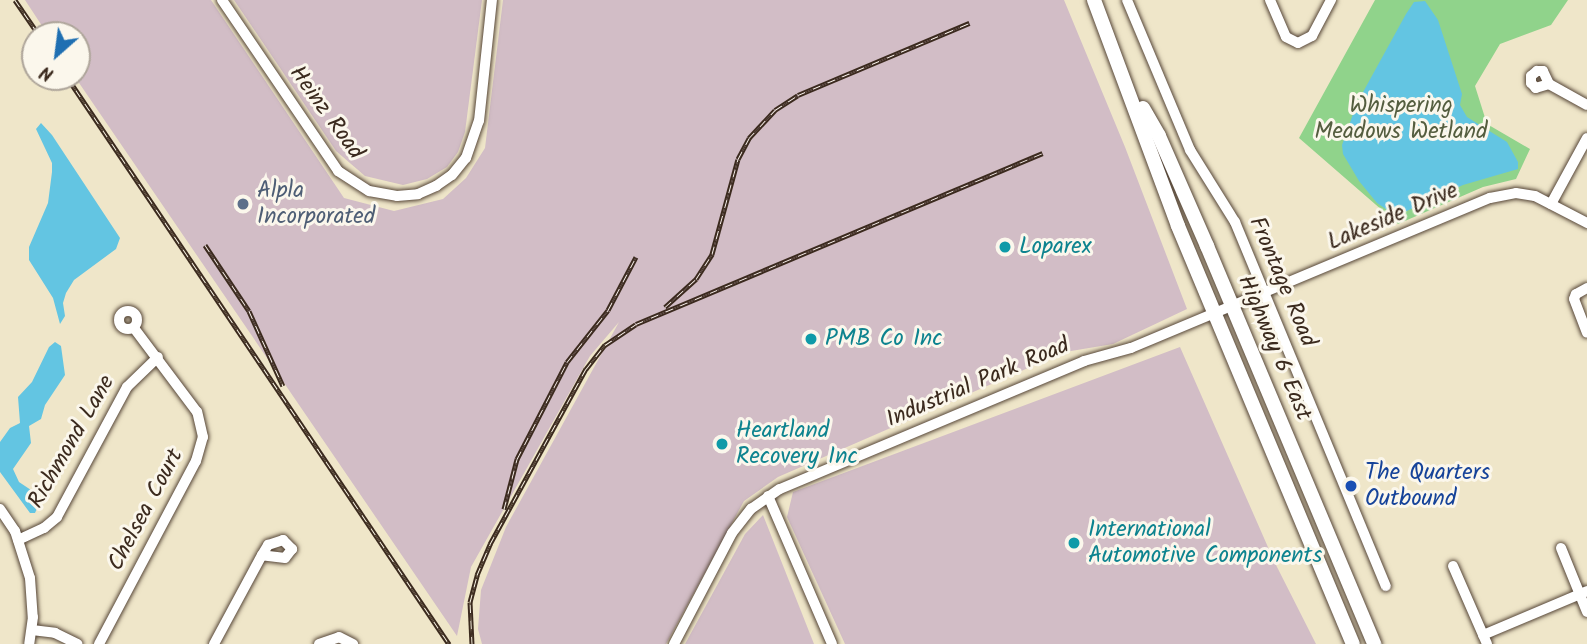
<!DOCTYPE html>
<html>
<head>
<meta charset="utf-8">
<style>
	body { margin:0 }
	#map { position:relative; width:1587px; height:644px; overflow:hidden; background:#efe6c9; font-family:Kalam,sans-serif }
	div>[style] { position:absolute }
	.industrial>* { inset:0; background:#d2bdc6 }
	.green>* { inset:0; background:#90d38b }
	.water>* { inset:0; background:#63c5e2 }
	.roads { filter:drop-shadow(0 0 2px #564638) drop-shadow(0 0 2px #564638) }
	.minor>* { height:10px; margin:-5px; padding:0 5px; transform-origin:5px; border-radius:5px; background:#fff }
	.minor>.ring { margin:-5px; padding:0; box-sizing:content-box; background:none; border:10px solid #fff; border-radius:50% }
	.major>* { height:14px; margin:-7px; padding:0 7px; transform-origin:7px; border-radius:7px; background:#fff }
	.rail>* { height:5px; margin-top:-2.5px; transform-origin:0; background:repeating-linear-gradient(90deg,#fbf7ec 0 8px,#3b2a1e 0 16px); box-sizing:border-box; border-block:2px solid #3b2a1e }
	.dots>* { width:19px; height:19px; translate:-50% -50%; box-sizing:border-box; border:4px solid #fbf7ec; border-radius:50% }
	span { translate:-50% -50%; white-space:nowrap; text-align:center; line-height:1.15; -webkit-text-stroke:6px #fbf7ec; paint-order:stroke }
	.park-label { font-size:23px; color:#545d3f }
	.street-label { font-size:23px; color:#3b2a1e }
	.service-label { font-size:23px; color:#4e5e75 }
	.left { translate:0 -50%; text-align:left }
	.culture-label { font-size:23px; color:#0d838f }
	.transit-label { font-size:23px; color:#164399 }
	.north { position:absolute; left:21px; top:21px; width:70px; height:70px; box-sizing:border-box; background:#fbf7ec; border:2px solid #aea59a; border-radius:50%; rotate:208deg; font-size:19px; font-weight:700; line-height:28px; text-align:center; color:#3b2a1e }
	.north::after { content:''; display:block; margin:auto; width:24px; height:32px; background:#1f6fb2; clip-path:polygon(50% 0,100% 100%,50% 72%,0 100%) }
</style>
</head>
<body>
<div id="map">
	<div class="industrial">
		<i style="clip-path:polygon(25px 0,211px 0,344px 198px,394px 211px,443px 199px,466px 178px,485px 148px,503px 0,1064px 0,1125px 147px,1187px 309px,1113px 344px,1065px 352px,778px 477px,744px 501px,666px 644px,482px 644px,478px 629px,481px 590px,506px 527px,619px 322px,590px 356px,471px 567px,457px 636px,75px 77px,77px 35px,48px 35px)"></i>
		<i style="clip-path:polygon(234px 0,482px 0,465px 132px,458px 152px,447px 167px,427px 179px,403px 185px,365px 176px,336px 151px)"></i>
		<i style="clip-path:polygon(1180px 347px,1275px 563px,1316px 644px,845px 644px,787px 517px,793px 492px)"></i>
		<i style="clip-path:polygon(763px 515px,814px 644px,685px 644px,745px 534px)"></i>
	</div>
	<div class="green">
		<i style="clip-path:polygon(1375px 0,1568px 0,1551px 25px,1500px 44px,1475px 86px,1487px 124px,1530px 149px,1516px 179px,1483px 187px,1398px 224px,1299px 138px)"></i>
	</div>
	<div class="water">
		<i style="clip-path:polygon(1425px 1px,1438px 20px,1462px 94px,1460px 105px,1467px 117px,1507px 142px,1518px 162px,1518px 169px,1463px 185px,1396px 216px,1377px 203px,1359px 181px,1343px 154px,1342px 145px,1357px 103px,1406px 14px,1414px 2px)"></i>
		<i style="clip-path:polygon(41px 123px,52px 135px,120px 238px,116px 249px,74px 280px,66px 293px,63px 303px,65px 316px,60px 324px,53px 298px,29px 260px,29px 247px,48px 203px,52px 172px,52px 163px,36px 129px)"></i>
		<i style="clip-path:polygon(55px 342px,61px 346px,65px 375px,45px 405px,41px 419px,29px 426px,31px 443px,13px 469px,19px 482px,37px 494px,41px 500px,35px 513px,30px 513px,0 472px,0 442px,10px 428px,20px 423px,18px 397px,32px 382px,49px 347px)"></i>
	</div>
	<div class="roads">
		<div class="minor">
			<i style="left:222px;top:0;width:207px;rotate:55.8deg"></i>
			<i style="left:338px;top:171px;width:37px;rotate:33deg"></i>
			<i style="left:369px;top:191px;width:28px;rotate:10deg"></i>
			<i style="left:397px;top:196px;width:21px;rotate:-5deg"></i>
			<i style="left:418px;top:194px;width:20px;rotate:-24deg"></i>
			<i style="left:436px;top:186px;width:19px;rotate:-35deg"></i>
			<i style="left:452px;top:175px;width:22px;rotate:-51deg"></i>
			<i style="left:466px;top:158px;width:39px;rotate:-71deg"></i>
			<i style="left:479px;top:121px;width:122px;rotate:-83.9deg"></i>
			<i style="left:1127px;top:0;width:163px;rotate:67.2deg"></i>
			<i style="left:1190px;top:150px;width:85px;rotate:58deg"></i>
			<i style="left:1235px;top:222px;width:394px;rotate:67.5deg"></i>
			<i style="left:1270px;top:0;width:40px;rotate:66.6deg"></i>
			<i style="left:1286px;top:37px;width:13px;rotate:27deg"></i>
			<i style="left:1298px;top:43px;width:16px;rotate:-27deg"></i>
			<i style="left:1312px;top:36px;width:41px;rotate:-62.2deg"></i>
			<i style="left:1549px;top:84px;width:14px;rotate:163deg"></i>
			<i style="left:1536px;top:88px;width:7px;rotate:-135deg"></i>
			<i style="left:1531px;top:83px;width:7px;rotate:-90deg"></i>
			<i style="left:1531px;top:76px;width:8px;rotate:-40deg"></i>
			<i style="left:1537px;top:71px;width:6px"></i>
			<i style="left:1543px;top:71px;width:14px;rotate:65deg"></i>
			<i style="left:1549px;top:84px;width:43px;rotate:28.9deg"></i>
			<i style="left:1551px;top:204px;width:75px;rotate:-61.4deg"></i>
			<i style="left:1587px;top:288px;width:13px;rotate:151deg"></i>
			<i style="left:1576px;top:294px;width:5px;rotate:112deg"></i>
			<i style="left:1574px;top:299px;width:36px;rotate:69deg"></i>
			<i class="ring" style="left:119px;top:311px;width:8px;height:8px"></i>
			<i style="left:768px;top:496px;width:161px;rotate:66.6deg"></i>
			<i style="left:0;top:509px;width:27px;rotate:56deg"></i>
			<i style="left:15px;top:531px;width:49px;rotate:72.3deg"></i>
			<i style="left:30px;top:578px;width:39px;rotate:86deg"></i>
			<i style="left:33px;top:617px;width:27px;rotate:98deg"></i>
			<i style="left:18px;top:540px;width:29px;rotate:-25deg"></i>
			<i style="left:44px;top:528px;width:17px;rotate:-40deg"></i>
			<i style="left:57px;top:517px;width:148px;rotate:-61.7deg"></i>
			<i style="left:127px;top:387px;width:43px;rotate:-44.1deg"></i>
			<i style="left:1561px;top:548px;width:69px;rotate:67.9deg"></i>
			<i style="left:1453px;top:566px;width:85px;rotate:66.4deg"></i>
			<i style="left:32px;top:630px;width:23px;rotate:7deg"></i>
			<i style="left:55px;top:633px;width:25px;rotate:26deg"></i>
			<i style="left:1483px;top:635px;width:113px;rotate:-22.9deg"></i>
			<i style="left:99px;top:644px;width:207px;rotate:-62.1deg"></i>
			<i style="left:196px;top:461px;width:25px;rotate:-74deg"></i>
			<i style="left:203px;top:437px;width:26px;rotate:-103deg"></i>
			<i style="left:197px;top:412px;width:105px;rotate:-126.9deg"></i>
			<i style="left:214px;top:644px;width:101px;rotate:-61.7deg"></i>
			<i style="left:262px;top:555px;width:12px;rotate:-59deg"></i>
			<i style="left:268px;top:545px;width:16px;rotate:-18deg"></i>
			<i style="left:283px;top:540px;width:13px;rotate:45deg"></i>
			<i style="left:292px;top:549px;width:11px;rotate:128deg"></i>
			<i style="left:285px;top:558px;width:23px;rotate:-173deg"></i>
			<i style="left:319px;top:644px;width:21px;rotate:-19deg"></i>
			<i style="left:339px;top:637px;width:16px;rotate:27deg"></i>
			<i style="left:674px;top:644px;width:125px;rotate:-62.4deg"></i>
			<i style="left:732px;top:533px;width:31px;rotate:-52deg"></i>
			<i style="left:751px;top:509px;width:35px;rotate:-35deg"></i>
			<i style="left:780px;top:489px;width:330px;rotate:-22.8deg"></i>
			<i style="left:1084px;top:361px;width:49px;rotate:-15.5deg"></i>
			<i style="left:1131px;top:348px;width:389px;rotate:-22.7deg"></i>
			<i style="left:1490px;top:198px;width:26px;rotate:-11deg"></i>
			<i style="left:1516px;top:193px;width:19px;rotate:9deg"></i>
			<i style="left:1535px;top:196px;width:59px;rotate:27.4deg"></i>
		</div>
		<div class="major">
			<i style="left:1094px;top:0;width:241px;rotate:69.6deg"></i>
			<i style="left:1178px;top:226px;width:453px;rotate:67.3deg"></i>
			<i style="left:1143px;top:108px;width:32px;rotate:60deg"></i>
			<i style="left:1159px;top:136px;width:120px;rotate:66.4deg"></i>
			<i style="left:1207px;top:246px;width:432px;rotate:67.2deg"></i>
		</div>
	</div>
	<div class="rail">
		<i style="left:15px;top:0;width:42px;rotate:55.6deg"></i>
		<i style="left:67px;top:77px;width:684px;rotate:56.03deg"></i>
		<i style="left:205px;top:245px;width:79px;rotate:56.3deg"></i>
		<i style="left:249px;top:311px;width:82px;rotate:65.6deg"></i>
		<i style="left:665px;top:307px;width:42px;rotate:-42.1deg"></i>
		<i style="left:696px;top:279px;width:30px;rotate:-57deg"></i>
		<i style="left:712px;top:254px;width:98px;rotate:-74.7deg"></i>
		<i style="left:738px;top:159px;width:24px;rotate:-62deg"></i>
		<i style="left:749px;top:138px;width:38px;rotate:-47deg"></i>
		<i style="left:775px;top:110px;width:27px;rotate:-33deg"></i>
		<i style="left:798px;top:95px;width:186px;rotate:-22.8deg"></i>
		<i style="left:504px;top:509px;width:52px;rotate:-75.4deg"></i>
		<i style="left:517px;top:459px;width:109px;rotate:-62.7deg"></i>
		<i style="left:567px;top:362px;width:66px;rotate:-51.7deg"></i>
		<i style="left:608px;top:310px;width:60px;rotate:-62.2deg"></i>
		<i style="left:472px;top:644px;width:42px;rotate:-92.7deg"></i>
		<i style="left:470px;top:602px;width:28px;rotate:-75deg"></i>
		<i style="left:477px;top:575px;width:34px;rotate:-67deg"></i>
		<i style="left:490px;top:544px;width:200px;rotate:-61.3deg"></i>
		<i style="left:586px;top:369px;width:31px;rotate:-52deg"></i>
		<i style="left:605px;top:345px;width:37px;rotate:-34deg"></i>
		<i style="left:636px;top:324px;width:441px;rotate:-22.8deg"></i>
	</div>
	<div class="dots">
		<i style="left:243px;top:204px;background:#5c6f8a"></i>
		<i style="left:1005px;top:247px;background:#0f9aa8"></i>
		<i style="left:811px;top:339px;background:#0f9aa8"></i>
		<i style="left:722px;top:444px;background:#0f9aa8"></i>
		<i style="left:1351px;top:486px;background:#1a4fb4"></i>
		<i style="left:1074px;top:543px;background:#0f9aa8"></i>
	</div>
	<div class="park-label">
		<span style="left:1401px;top:119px">Whispering<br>Meadows Wetland</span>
	</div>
	<div class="street-label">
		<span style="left:326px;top:113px;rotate:54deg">Heinz Road</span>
		<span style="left:1393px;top:217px;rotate:-23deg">Lakeside Drive</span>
		<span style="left:1282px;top:282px;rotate:67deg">Frontage Road</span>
		<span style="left:1274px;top:348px;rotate:67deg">Highway 6 East</span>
		<span style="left:978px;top:383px;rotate:-23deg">Industrial Park Road</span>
		<span style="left:72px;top:442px;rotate:-60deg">Richmond Lane</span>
		<span style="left:146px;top:510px;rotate:-62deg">Chelsea Court</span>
	</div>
	<div class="service-label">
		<span class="left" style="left:257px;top:204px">Alpla<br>Incorporated</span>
	</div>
	<div class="culture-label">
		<span class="left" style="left:1019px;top:247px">Loparex</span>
		<span class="left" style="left:825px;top:339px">PMB Co Inc</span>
		<span class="left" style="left:736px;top:444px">Heartland<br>Recovery Inc</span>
		<span class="left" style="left:1088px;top:543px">International<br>Automotive Components</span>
	</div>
	<div class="transit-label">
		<span class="left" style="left:1365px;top:486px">The Quarters<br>Outbound</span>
	</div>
	<div class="north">N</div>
</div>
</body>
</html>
